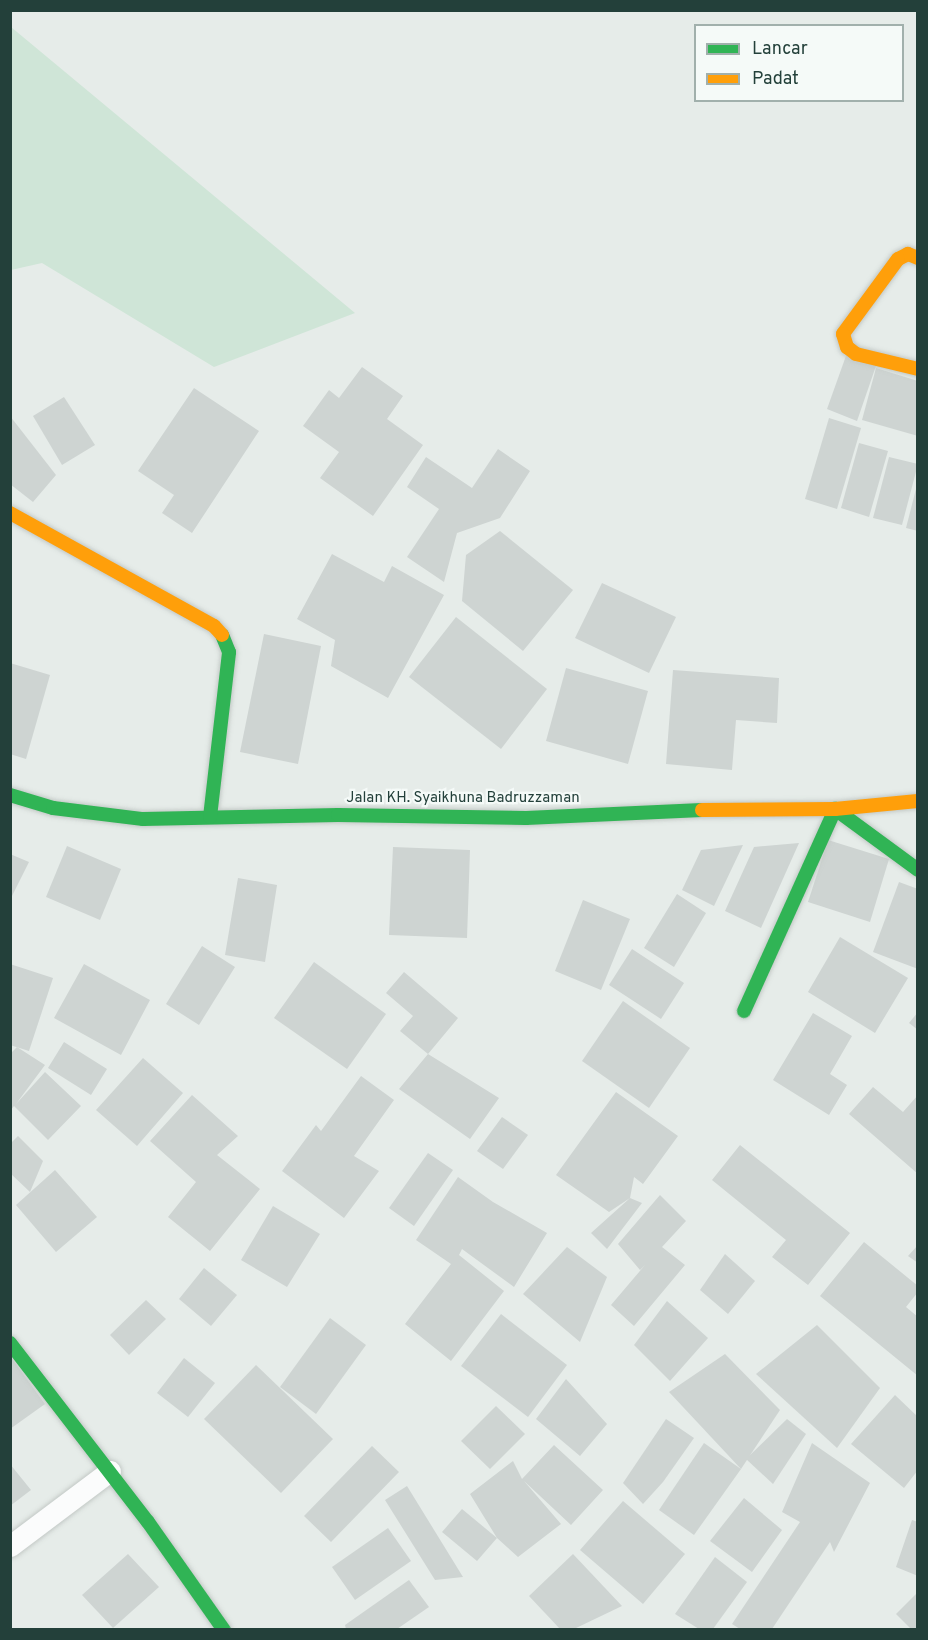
<!DOCTYPE html>
<html>
<head>
<meta charset="utf-8">
<style>
	body { margin:0 }
	#map { position:relative; width:928px; height:1640px; overflow:hidden; background:#e6ece9; font-family:Overpass,sans-serif }
	div>[style] { position:absolute }
	.green>* { inset:0; background:#cfe5d7 }
	.building>* { inset:0; background:#ced4d2 }
	.roads { filter:drop-shadow(0 0 2px #c3c9c6) drop-shadow(0 0 2px #c3c9c6) }
	.lane>* { height:21px; margin:-10.5px; padding:0 10.5px; transform-origin:10.5px; border-radius:10.5px; background:#fbfcfc }
	.fast>* { height:14px; margin:-7px; padding:0 7px; transform-origin:7px; border-radius:7px; background:#30b455 }
	.slow>* { height:14px; margin:-7px; padding:0 7px; transform-origin:7px; border-radius:7px; background:#ff9f0a }
	span { translate:-50% -50%; white-space:nowrap; text-align:center; line-height:1.15; -webkit-text-stroke:4.5px #f5faf8; paint-order:stroke }
	.street-label { font-size:15px; color:#23403a }
	.frame { position:absolute; inset:0; border:12px solid #23403a; pointer-events:none }
	.legend { position:absolute; left:694px; top:24px; width:210px; height:78px; box-sizing:border-box; background:#f5faf8; border:2px solid #a1b0ac; margin:0; padding:8px 10px; list-style:none; font-size:18px; color:#23403a }
	.legend li { display:flex; align-items:center; gap:12px; height:30px }
	.legend b { width:30px; border:2px solid #a1b0ac }
</style>
</head>
<body>
<div id="map">
	<div class="green">
		<i style="clip-path:polygon(11px 27px,355px 313px,214px 367px,42px 263px,11px 270px)"></i>
	</div>
	<div class="building">
		<i style="clip-path:polygon(847px 353px,877px 363px,857px 421px,827px 409px)"></i>
		<i style="clip-path:polygon(362px 367px,403px 396px,387px 419px,423px 445px,373px 516px,320px 478px,339px 452px,303px 426px,329px 390px,339px 398px)"></i>
		<i style="clip-path:polygon(876px 368px,918px 381px,918px 436px,862px 420px)"></i>
		<i style="clip-path:polygon(194px 388px,259px 431px,192px 533px,162px 513px,174px 495px,138px 471px)"></i>
		<i style="clip-path:polygon(64px 397px,95px 445px,62px 465px,33px 416px)"></i>
		<i style="clip-path:polygon(10px 416px,56px 475px,33px 502px,10px 484px)"></i>
		<i style="clip-path:polygon(829px 418px,861px 428px,837px 509px,805px 499px)"></i>
		<i style="clip-path:polygon(859px 443px,888px 451px,869px 517px,841px 508px)"></i>
		<i style="clip-path:polygon(498px 449px,530px 471px,500px 518px,457px 533px,444px 582px,407px 557px,439px 509px,407px 487px,426px 457px,472px 488px)"></i>
		<i style="clip-path:polygon(889px 457px,918px 464px,902px 525px,873px 518px)"></i>
		<i style="clip-path:polygon(917px 485px,918px 485px,918px 531px,906px 528px)"></i>
		<i style="clip-path:polygon(500px 531px,573px 590px,523px 651px,462px 601px,466px 555px)"></i>
		<i style="clip-path:polygon(332px 554px,384px 582px,392px 566px,444px 595px,388px 698px,331px 666px,335px 640px,297px 619px)"></i>
		<i style="clip-path:polygon(602px 583px,676px 617px,649px 673px,575px 638px)"></i>
		<i style="clip-path:polygon(456px 617px,547px 689px,501px 749px,409px 677px)"></i>
		<i style="clip-path:polygon(264px 634px,321px 646px,298px 764px,240px 752px)"></i>
		<i style="clip-path:polygon(10px 663px,50px 675px,26px 759px,10px 754px)"></i>
		<i style="clip-path:polygon(566px 668px,648px 691px,628px 764px,546px 741px)"></i>
		<i style="clip-path:polygon(673px 670px,779px 678px,777px 723px,736px 720px,732px 770px,666px 764px)"></i>
		<i style="clip-path:polygon(828px 840px,889px 859px,870px 922px,808px 902px)"></i>
		<i style="clip-path:polygon(799px 843px,761px 928px,725px 911px,754px 847px)"></i>
		<i style="clip-path:polygon(743px 845px,714px 906px,682px 890px,701px 850px)"></i>
		<i style="clip-path:polygon(67px 846px,121px 869px,100px 920px,46px 897px)"></i>
		<i style="clip-path:polygon(393px 847px,470px 850px,467px 938px,389px 935px)"></i>
		<i style="clip-path:polygon(10px 854px,29px 862px,10px 900px)"></i>
		<i style="clip-path:polygon(238px 878px,277px 885px,265px 962px,225px 955px)"></i>
		<i style="clip-path:polygon(899px 882px,918px 889px,918px 969px,873px 952px)"></i>
		<i style="clip-path:polygon(677px 894px,706px 913px,674px 967px,644px 948px)"></i>
		<i style="clip-path:polygon(583px 900px,630px 919px,601px 990px,555px 971px)"></i>
		<i style="clip-path:polygon(840px 937px,908px 978px,875px 1033px,808px 992px)"></i>
		<i style="clip-path:polygon(202px 946px,235px 967px,199px 1025px,166px 1004px)"></i>
		<i style="clip-path:polygon(632px 949px,684px 983px,661px 1019px,609px 985px)"></i>
		<i style="clip-path:polygon(314px 962px,386px 1014px,347px 1069px,274px 1018px)"></i>
		<i style="clip-path:polygon(10px 964px,53px 978px,29px 1051px,10px 1045px)"></i>
		<i style="clip-path:polygon(84px 964px,150px 1000px,121px 1055px,54px 1018px)"></i>
		<i style="clip-path:polygon(404px 972px,458px 1018px,428px 1054px,499px 1098px,470px 1139px,399px 1089px,428px 1054px,400px 1031px,413px 1016px,386px 993px)"></i>
		<i style="clip-path:polygon(623px 1001px,690px 1048px,649px 1108px,582px 1061px)"></i>
		<i style="clip-path:polygon(918px 1012px,918px 1030px,909px 1023px)"></i>
		<i style="clip-path:polygon(813px 1013px,852px 1036px,830px 1074px,847px 1085px,829px 1115px,773px 1080px)"></i>
		<i style="clip-path:polygon(64px 1042px,107px 1069px,91px 1095px,48px 1068px)"></i>
		<i style="clip-path:polygon(17px 1047px,45px 1065px,16px 1104px,45px 1072px,81px 1106px,48px 1140px,14px 1106px,10px 1111px,10px 1054px)"></i>
		<i style="clip-path:polygon(143px 1058px,183px 1093px,137px 1146px,96px 1110px)"></i>
		<i style="clip-path:polygon(361px 1076px,394px 1100px,354px 1156px,379px 1171px,344px 1218px,282px 1171px,316px 1125px,321px 1131px)"></i>
		<i style="clip-path:polygon(873px 1087px,903px 1112px,918px 1095px,918px 1174px,849px 1114px)"></i>
		<i style="clip-path:polygon(616px 1092px,678px 1136px,643px 1184px,634px 1177px,630px 1198px,642px 1203px,607px 1249px,591px 1233px,630px 1198px,609px 1212px,556px 1175px)"></i>
		<i style="clip-path:polygon(192px 1095px,238px 1136px,217px 1155px,260px 1189px,210px 1251px,168px 1217px,196px 1182px,150px 1141px)"></i>
		<i style="clip-path:polygon(502px 1117px,528px 1135px,503px 1169px,477px 1151px)"></i>
		<i style="clip-path:polygon(18px 1136px,43px 1161px,30px 1192px,10px 1173px,10px 1144px)"></i>
		<i style="clip-path:polygon(740px 1145px,850px 1233px,808px 1285px,772px 1257px,786px 1240px,712px 1180px)"></i>
		<i style="clip-path:polygon(428px 1153px,453px 1170px,414px 1226px,389px 1208px)"></i>
		<i style="clip-path:polygon(55px 1170px,97px 1217px,56px 1252px,16px 1205px)"></i>
		<i style="clip-path:polygon(458px 1177px,493px 1202px,547px 1233px,514px 1287px,462px 1249px,459px 1255px,504px 1291px,451px 1361px,405px 1324px,451px 1264px,416px 1240px)"></i>
		<i style="clip-path:polygon(660px 1195px,686px 1221px,662px 1247px,685px 1265px,634px 1326px,611px 1305px,645px 1265px,640px 1270px,618px 1244px)"></i>
		<i style="clip-path:polygon(273px 1206px,320px 1234px,287px 1287px,241px 1260px)"></i>
		<i style="clip-path:polygon(864px 1242px,918px 1286px,918px 1292px,906px 1307px,918px 1317px,918px 1376px,820px 1296px)"></i>
		<i style="clip-path:polygon(918px 1245px,918px 1263px,908px 1256px)"></i>
		<i style="clip-path:polygon(567px 1247px,607px 1277px,580px 1342px,523px 1294px)"></i>
		<i style="clip-path:polygon(725px 1254px,755px 1281px,728px 1314px,700px 1290px)"></i>
		<i style="clip-path:polygon(204px 1268px,237px 1295px,211px 1326px,179px 1299px)"></i>
		<i style="clip-path:polygon(146px 1300px,166px 1319px,129px 1355px,110px 1335px)"></i>
		<i style="clip-path:polygon(667px 1301px,708px 1338px,670px 1381px,634px 1345px)"></i>
		<i style="clip-path:polygon(501px 1314px,567px 1365px,528px 1417px,461px 1366px)"></i>
		<i style="clip-path:polygon(330px 1318px,366px 1345px,316px 1414px,280px 1387px)"></i>
		<i style="clip-path:polygon(817px 1325px,880px 1388px,837px 1448px,756px 1374px)"></i>
		<i style="clip-path:polygon(725px 1354px,780px 1410px,741px 1469px,669px 1392px)"></i>
		<i style="clip-path:polygon(10px 1356px,45px 1404px,10px 1429px)"></i>
		<i style="clip-path:polygon(184px 1358px,215px 1383px,188px 1417px,157px 1393px)"></i>
		<i style="clip-path:polygon(256px 1365px,333px 1439px,281px 1493px,204px 1419px)"></i>
		<i style="clip-path:polygon(566px 1379px,607px 1424px,580px 1456px,536px 1419px)"></i>
		<i style="clip-path:polygon(895px 1395px,918px 1417px,918px 1470px,904px 1488px,851px 1444px)"></i>
		<i style="clip-path:polygon(496px 1406px,525px 1434px,490px 1469px,461px 1441px)"></i>
		<i style="clip-path:polygon(666px 1419px,694px 1438px,663px 1482px,643px 1504px,623px 1483px)"></i>
		<i style="clip-path:polygon(787px 1419px,806px 1434px,773px 1484px,746px 1459px)"></i>
		<i style="clip-path:polygon(704px 1443px,741px 1469px,694px 1535px,659px 1510px)"></i>
		<i style="clip-path:polygon(812px 1443px,870px 1483px,834px 1552px,830px 1542px,772px 1629px,740px 1629px,732px 1624px,800px 1522px,782px 1512px)"></i>
		<i style="clip-path:polygon(554px 1445px,603px 1490px,571px 1525px,524px 1481px,561px 1524px,518px 1557px,497px 1538px,470px 1494px,513px 1461px,522px 1479px)"></i>
		<i style="clip-path:polygon(372px 1446px,399px 1472px,331px 1542px,304px 1516px)"></i>
		<i style="clip-path:polygon(10px 1464px,31px 1490px,10px 1506px)"></i>
		<i style="clip-path:polygon(407px 1486px,463px 1577px,435px 1580px,385px 1500px)"></i>
		<i style="clip-path:polygon(744px 1498px,782px 1530px,752px 1572px,710px 1541px)"></i>
		<i style="clip-path:polygon(623px 1501px,685px 1554px,643px 1604px,580px 1550px)"></i>
		<i style="clip-path:polygon(462px 1509px,497px 1538px,477px 1561px,442px 1532px)"></i>
		<i style="clip-path:polygon(912px 1520px,918px 1522px,918px 1576px,896px 1567px)"></i>
		<i style="clip-path:polygon(388px 1528px,411px 1561px,355px 1600px,332px 1567px)"></i>
		<i style="clip-path:polygon(128px 1554px,159px 1587px,113px 1628px,82px 1595px)"></i>
		<i style="clip-path:polygon(573px 1554px,622px 1606px,574px 1629px,560px 1629px,529px 1596px)"></i>
		<i style="clip-path:polygon(715px 1557px,747px 1582px,713px 1629px,699px 1629px,675px 1614px)"></i>
		<i style="clip-path:polygon(409px 1580px,429px 1607px,397px 1629px,346px 1629px,345px 1625px)"></i>
		<i style="clip-path:polygon(918px 1592px,918px 1629px,911px 1629px,896px 1614px)"></i>
	</div>
	<div class="roads">
		<div class="lane">
			<i style="left:10px;top:1546px;width:125px;rotate:-36.9deg"></i>
		</div>
		<div class="fast">
			<i style="left:10px;top:795px;width:45px;rotate:16.8deg"></i>
			<i style="left:53px;top:808px;width:91px;rotate:7deg"></i>
			<i style="left:143px;top:819px;width:195px;rotate:-1.2deg"></i>
			<i style="left:338px;top:815px;width:188px;rotate:0.9deg"></i>
			<i style="left:526px;top:818px;width:176px;rotate:-2.6deg"></i>
			<i style="left:210px;top:817px;width:166px;rotate:-83.4deg"></i>
			<i style="left:229px;top:652px;width:18px;rotate:-112deg"></i>
			<i style="left:744px;top:1011px;width:222px;rotate:-65.7deg"></i>
			<i style="left:835px;top:809px;width:103px;rotate:36.3deg"></i>
			<i style="left:10px;top:1343px;width:226px;rotate:52.4deg"></i>
			<i style="left:148px;top:1522px;width:132px;rotate:54.9deg"></i>
		</div>
		<div class="slow">
			<i style="left:918px;top:258px;width:11px;rotate:-158deg"></i>
			<i style="left:908px;top:254px;width:11px;rotate:153deg"></i>
			<i style="left:898px;top:259px;width:93px;rotate:126.3deg"></i>
			<i style="left:843px;top:334px;width:14px;rotate:73deg"></i>
			<i style="left:847px;top:347px;width:11px;rotate:38deg"></i>
			<i style="left:856px;top:354px;width:64px;rotate:13.6deg"></i>
			<i style="left:10px;top:513px;width:233px;rotate:29deg"></i>
			<i style="left:214px;top:626px;width:12px;rotate:48deg"></i>
			<i style="left:702px;top:810px;width:133px;rotate:-0.4deg"></i>
			<i style="left:835px;top:809px;width:83px;rotate:-5.5deg"></i>
		</div>
	</div>
	<div class="street-label">
		<span style="left:463px;top:799px">Jalan KH. Syaikhuna Badruzzaman</span>
	</div>
	<div class="frame"></div>
	<ul class="legend">
	<li><b style="height:8px;background:#30b455"></b>Lancar</li>
	<li><b style="height:8px;background:#ff9f0a"></b>Padat</li>
	</ul>
</div>
</body>
</html>
